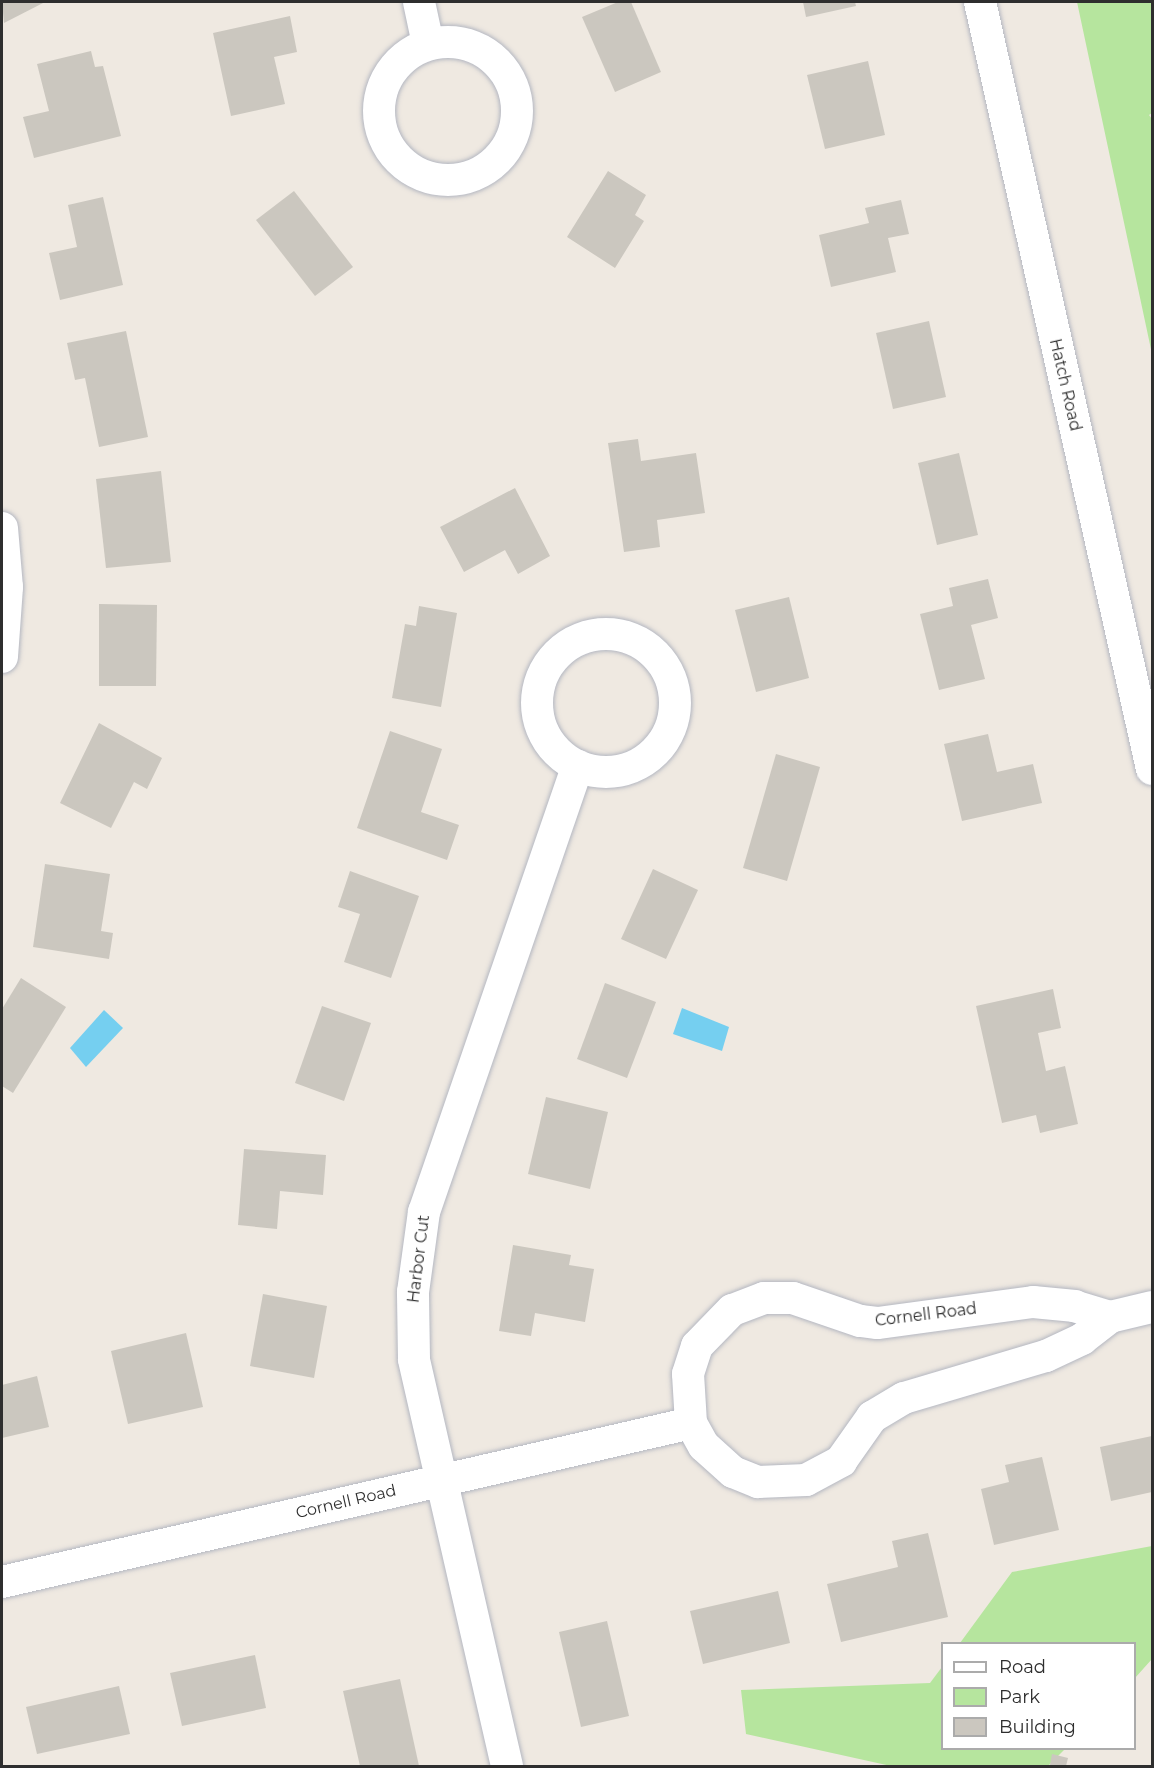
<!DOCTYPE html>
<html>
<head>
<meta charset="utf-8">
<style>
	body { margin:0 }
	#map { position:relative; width:1154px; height:1768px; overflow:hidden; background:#efe9e1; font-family:Montserrat,sans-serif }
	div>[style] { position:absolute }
	.green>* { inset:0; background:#b6e59e }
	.water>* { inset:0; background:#75cff0 }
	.building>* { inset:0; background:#cbc7bf }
	.roads { filter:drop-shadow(0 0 2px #b4b7c1) drop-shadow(0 0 2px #b4b7c1) }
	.minor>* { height:32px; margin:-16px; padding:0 16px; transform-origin:16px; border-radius:16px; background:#fff }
	.minor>.ring { margin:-16px; padding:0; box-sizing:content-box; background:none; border:32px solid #fff; border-radius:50% }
	span { translate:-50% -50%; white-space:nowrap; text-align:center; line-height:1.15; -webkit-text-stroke:5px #fff; paint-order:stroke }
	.street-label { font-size:16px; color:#2e2e2e }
	.frame { position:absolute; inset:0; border:3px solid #2e2e2e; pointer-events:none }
	.legend { position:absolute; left:941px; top:1642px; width:195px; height:108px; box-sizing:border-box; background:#fff; border:2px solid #ababab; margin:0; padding:8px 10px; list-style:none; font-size:18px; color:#2e2e2e }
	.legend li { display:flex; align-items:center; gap:12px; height:30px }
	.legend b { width:30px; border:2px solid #ababab }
</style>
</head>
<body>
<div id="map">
	<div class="green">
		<i style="clip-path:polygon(1077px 2px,1152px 2px,1152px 113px,1149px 115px,1152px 119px,1152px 354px)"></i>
		<i style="clip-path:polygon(1152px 1546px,1152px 1659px,1135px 1678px,1134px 1644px,960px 1643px,1012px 1572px)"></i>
		<i style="clip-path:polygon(942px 1667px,942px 1748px,1065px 1749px,1048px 1766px,891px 1766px,746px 1734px,741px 1690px,930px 1683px)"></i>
	</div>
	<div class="water">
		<i style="clip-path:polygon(682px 1008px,729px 1027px,722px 1051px,673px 1034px)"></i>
		<i style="clip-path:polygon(104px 1010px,123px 1028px,86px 1067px,70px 1048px)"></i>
	</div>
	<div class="building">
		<i style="clip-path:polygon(2px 2px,45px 2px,4px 23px)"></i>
		<i style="clip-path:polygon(618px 2px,631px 2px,661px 72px,615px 92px,582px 17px)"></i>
		<i style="clip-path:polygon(803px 2px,855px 2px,856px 6px,806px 17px)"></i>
		<i style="clip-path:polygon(290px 16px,297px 52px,274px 57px,285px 104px,231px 116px,213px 33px)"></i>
		<i style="clip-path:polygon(91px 51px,95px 67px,103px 66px,121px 136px,34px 158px,23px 117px,49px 111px,37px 64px)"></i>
		<i style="clip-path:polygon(868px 61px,885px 135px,825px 149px,807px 75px)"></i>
		<i style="clip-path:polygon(608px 171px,646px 195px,635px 215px,644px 221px,615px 268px,567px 237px)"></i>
		<i style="clip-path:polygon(294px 191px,353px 267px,315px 296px,256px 220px)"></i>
		<i style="clip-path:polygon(103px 197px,123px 285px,60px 300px,49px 253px,77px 247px,68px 205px)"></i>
		<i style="clip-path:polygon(901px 200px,909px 234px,888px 238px,896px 272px,831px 287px,819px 235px,869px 223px,865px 208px)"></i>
		<i style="clip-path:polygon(929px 321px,946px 397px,893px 409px,876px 333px)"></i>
		<i style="clip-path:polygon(126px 331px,148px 437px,99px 447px,85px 378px,75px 380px,67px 343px)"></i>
		<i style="clip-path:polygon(638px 439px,641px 461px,696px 453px,705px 513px,657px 520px,660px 547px,624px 552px,608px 443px)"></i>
		<i style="clip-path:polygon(959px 453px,978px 535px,937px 545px,918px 463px)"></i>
		<i style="clip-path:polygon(161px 471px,171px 562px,106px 568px,96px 479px)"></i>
		<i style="clip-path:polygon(515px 488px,550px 556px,518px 574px,505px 550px,464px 572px,440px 527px)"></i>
		<i style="clip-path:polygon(988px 579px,998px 618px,971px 625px,985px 679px,939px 690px,920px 614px,953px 606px,949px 588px)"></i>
		<i style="clip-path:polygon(789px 597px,809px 678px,756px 692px,735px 610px)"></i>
		<i style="clip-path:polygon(99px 604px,157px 605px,156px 686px,99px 686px)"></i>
		<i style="clip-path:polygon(419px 606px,457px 613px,441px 707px,392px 698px,405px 624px,416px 626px)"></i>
		<i style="clip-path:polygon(99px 723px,162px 758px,147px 789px,134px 782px,111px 828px,60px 803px)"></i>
		<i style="clip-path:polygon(390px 731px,442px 749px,421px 812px,459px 825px,447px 860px,357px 828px)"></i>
		<i style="clip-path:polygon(988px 734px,997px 772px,1033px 764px,1042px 803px,962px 821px,944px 744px)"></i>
		<i style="clip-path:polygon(776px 754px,820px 767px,787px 881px,743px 868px)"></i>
		<i style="clip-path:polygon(45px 864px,110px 874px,101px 931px,113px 933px,109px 959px,33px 947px)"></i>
		<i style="clip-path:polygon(653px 869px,698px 890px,666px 959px,621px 939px)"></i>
		<i style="clip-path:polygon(350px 871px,419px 896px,391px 978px,344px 962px,360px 914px,338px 907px)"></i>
		<i style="clip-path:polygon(21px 978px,66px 1007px,13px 1093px,2px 1086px,2px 1009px)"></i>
		<i style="clip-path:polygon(605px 983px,656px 1002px,627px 1078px,577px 1059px)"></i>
		<i style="clip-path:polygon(1053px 989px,1061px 1028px,1038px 1033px,1046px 1071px,1065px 1066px,1078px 1124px,1040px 1133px,1036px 1115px,1002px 1123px,976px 1006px)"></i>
		<i style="clip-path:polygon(322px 1006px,371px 1023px,344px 1101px,295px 1083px)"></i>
		<i style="clip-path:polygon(546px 1097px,608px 1112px,590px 1189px,528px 1174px)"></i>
		<i style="clip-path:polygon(244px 1149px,326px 1155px,323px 1195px,280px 1191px,277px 1229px,238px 1225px)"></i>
		<i style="clip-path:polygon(513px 1245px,571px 1255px,569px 1265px,594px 1269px,585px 1322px,535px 1313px,531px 1336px,499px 1331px)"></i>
		<i style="clip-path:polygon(263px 1294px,327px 1306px,314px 1378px,250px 1366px)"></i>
		<i style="clip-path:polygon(186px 1333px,203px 1407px,128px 1424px,111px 1351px)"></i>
		<i style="clip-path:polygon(37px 1376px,49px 1427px,2px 1438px,2px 1385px)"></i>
		<i style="clip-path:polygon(1152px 1436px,1152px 1492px,1111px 1501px,1100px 1447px)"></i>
		<i style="clip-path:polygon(1042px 1457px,1059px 1530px,994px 1545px,981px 1489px,1009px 1482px,1005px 1465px)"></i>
		<i style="clip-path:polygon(928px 1533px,948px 1617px,841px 1642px,827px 1584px,898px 1567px,892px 1541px)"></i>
		<i style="clip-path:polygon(778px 1591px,790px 1643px,703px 1664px,690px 1611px)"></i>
		<i style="clip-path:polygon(607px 1621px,629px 1716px,581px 1727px,559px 1632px)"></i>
		<i style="clip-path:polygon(255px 1655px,266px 1708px,182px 1726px,170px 1673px)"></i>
		<i style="clip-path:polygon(400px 1679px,419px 1766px,360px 1766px,343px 1691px)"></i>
		<i style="clip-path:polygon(119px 1686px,130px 1734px,37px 1754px,26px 1707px)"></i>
		<i style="clip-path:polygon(1052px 1754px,1068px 1758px,1066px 1766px,1050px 1765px)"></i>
	</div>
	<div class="roads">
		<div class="minor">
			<i style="left:419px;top:2px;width:43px;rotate:77.9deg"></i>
			<i style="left:980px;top:2px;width:786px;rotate:77.36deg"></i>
			<i class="ring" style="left:379px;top:42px;width:106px;height:106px"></i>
			<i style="left:2px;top:528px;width:59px;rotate:85.2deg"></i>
			<i style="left:7px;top:587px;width:70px;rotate:94.1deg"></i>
			<i class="ring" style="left:537px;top:634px;width:106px;height:106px"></i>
			<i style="left:1110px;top:1317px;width:37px;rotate:-163deg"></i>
			<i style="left:1075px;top:1306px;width:42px;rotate:-174.6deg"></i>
			<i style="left:1033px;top:1302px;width:157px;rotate:172.3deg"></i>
			<i style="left:877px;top:1323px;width:17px;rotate:-173deg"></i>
			<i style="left:860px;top:1321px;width:71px;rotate:-161.1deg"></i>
			<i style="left:793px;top:1298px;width:29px;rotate:180deg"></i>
			<i style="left:764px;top:1298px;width:34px;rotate:159deg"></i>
			<i style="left:732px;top:1310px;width:50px;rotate:134.2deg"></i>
			<i style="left:697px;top:1346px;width:29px;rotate:108deg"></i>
			<i style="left:688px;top:1374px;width:49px;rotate:86.5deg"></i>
			<i style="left:691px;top:1423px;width:26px;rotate:61deg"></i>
			<i style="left:704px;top:1446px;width:39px;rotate:42deg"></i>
			<i style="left:733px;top:1472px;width:27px;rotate:22deg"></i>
			<i style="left:758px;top:1482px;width:48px;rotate:-2.4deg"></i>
			<i style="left:806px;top:1480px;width:40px;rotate:-28deg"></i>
			<i style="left:841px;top:1461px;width:54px;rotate:-54.8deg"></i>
			<i style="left:872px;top:1417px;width:37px;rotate:-31deg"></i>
			<i style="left:904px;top:1398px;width:148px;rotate:-16.5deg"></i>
			<i style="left:1046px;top:1356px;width:40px;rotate:-25deg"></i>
			<i style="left:1082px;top:1339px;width:36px;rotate:-38deg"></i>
			<i style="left:1110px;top:1317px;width:43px;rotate:-13.4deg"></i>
			<i style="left:2px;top:1582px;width:707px;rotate:-12.99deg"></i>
			<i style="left:507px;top:1766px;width:417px;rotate:-102.9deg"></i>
			<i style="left:414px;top:1359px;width:67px;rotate:-90.9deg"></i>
			<i style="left:413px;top:1292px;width:81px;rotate:-82.2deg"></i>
			<i style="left:424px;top:1212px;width:472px;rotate:-71deg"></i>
		</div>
	</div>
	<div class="street-label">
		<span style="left:1065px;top:385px;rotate:77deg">Hatch Road</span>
		<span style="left:419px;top:1259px;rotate:-83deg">Harbor Cut</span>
		<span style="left:926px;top:1315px;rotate:-7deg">Cornell Road</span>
		<span style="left:346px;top:1502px;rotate:-13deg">Cornell Road</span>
	</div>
	<div class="frame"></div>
	<ul class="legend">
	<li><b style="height:8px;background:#fff"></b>Road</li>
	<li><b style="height:16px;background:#b6e59e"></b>Park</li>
	<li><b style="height:16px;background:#cbc7bf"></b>Building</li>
	</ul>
</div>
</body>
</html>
